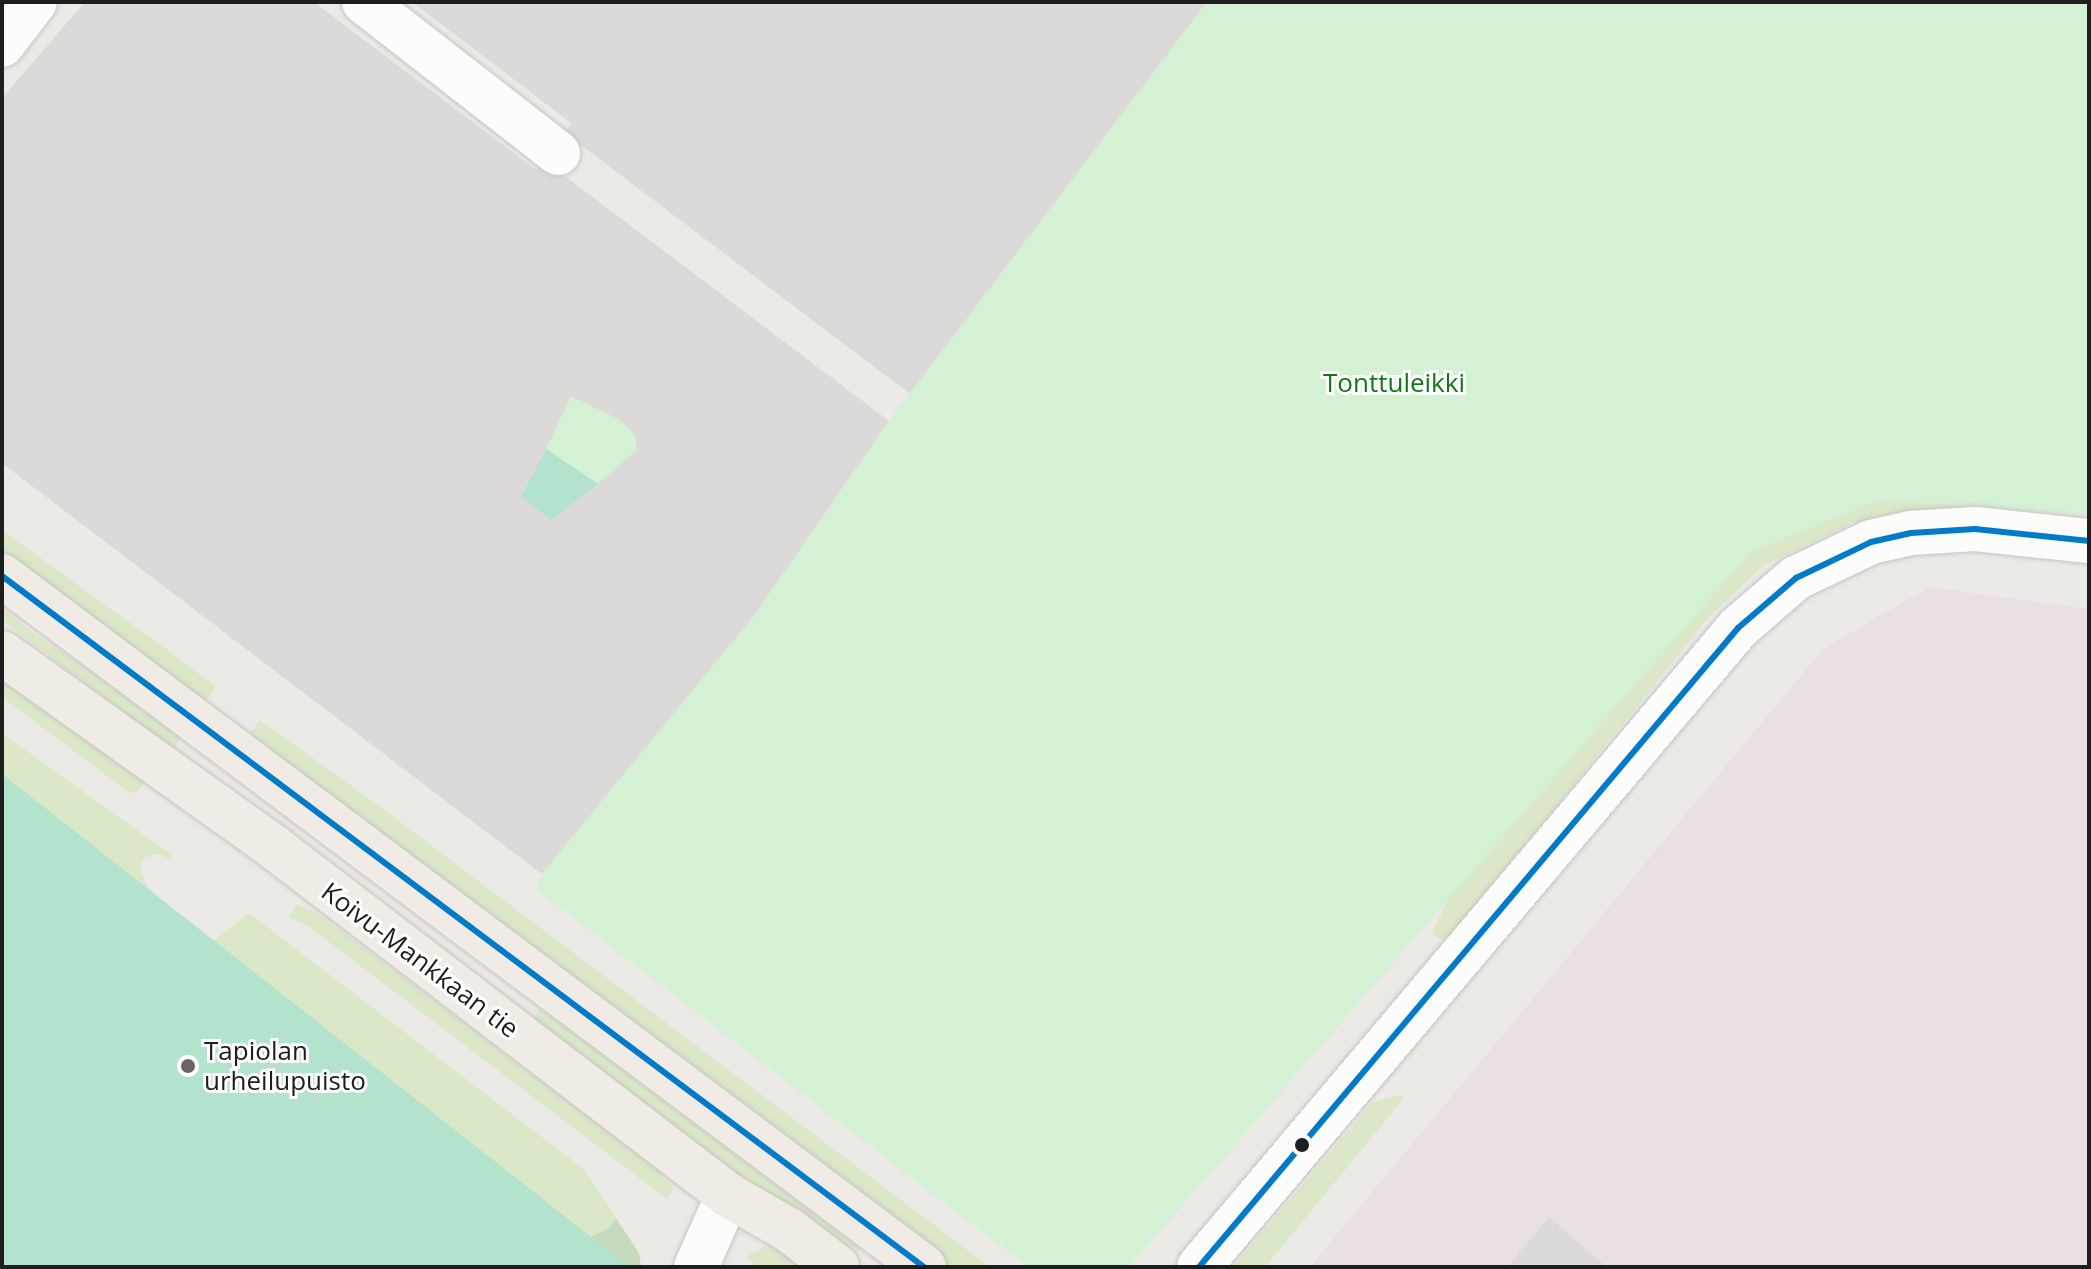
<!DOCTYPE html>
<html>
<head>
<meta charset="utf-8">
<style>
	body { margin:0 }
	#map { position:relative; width:2091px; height:1269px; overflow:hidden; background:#eceae7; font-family:"Open Sans",sans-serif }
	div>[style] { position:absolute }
	.residential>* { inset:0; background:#dbdad8 }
	.industrial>* { inset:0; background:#e9e0e6 }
	.religious>* { inset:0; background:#dadad8 }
	.grass>* { inset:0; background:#dae8c7 }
	.forest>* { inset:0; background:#c8dabd }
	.park>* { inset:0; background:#d5f1d4 }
	.pitch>* { inset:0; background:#b3e2cd }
	.roads { filter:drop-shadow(0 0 2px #c5c4c3) drop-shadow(0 0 2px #c5c4c3) }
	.minor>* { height:44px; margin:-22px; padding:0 22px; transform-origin:22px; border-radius:22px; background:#fcfcfb }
	.tertiary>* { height:44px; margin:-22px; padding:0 22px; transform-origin:22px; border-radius:22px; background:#fcfcfb }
	.primary>* { height:44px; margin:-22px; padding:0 22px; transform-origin:22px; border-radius:22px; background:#f0ebe4 }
	.bus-1>* { height:6px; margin:-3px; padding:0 3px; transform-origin:3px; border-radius:3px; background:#007ac9 }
	.dots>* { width:22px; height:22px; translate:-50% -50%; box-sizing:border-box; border:4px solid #fff; border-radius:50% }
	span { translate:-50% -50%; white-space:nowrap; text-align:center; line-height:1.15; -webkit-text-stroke:6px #fff; paint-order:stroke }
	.park-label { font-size:26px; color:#107815 }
	.street-label { font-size:26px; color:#1e1e1e }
	.poi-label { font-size:26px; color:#1e1e1e }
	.left { translate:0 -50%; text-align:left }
	.frame { position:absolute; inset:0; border:4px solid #1e1e1e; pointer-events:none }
</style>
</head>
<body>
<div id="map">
	<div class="residential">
		<i style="clip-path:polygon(85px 2px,314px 2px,536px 170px,545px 161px,889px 421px,754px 616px,542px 874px,2px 463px,2px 98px)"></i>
		<i style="clip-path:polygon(412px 2px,1207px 2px,910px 394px,565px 133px,571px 123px)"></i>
	</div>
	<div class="industrial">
		<i style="clip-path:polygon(1929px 587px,2089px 609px,2089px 1267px,1310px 1267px,1823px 649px)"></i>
	</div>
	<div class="religious">
		<i style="clip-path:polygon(2px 335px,609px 791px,542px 874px,2px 463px)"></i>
		<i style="clip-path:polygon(1549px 1217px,1589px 1252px,1607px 1267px,1507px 1267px)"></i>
	</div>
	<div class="grass">
		<i style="clip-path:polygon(1822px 493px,2089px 515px,1969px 506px,1909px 510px,1854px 522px,1766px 564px,1710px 616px,1453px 934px,1442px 940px,1432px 934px,1449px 897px,1750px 552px)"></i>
		<i style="clip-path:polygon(2px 530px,176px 656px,214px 685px,214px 691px,202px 705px,2px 550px)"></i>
		<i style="clip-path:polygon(2px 609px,38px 636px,186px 733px,173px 750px,2px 620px)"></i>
		<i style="clip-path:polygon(2px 676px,145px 781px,143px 785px,136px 793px,128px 792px,2px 697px)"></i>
		<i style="clip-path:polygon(260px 720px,378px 805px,990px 1267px,945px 1267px,246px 738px)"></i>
		<i style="clip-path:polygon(2px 733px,172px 855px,170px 859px,158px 854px,143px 858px,140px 869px,147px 886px,158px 896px,2px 787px)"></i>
		<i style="clip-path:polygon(297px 904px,322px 916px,661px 1171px,673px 1189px,667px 1199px,309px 927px,288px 917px)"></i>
		<i style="clip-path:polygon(249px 913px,585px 1170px,616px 1218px,609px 1228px,591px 1237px,541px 1218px,208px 945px)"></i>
		<i style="clip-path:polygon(539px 1009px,590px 1039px,862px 1240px,858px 1252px,762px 1194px,532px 1021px)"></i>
		<i style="clip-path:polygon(1397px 1095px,1405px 1097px,1265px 1267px,1233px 1267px,1372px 1103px)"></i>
		<i style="clip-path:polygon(765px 1246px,775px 1248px,804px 1267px,758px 1267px,745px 1257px)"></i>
	</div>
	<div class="forest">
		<i style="clip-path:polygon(616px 1218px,639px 1253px,641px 1267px,614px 1267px,591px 1237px,609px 1228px)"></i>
	</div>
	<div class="park">
		<i style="clip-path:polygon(1207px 2px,2089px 2px,2089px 515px,1879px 500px,1750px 552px,1129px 1267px,1028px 1267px,536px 889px,542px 874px,754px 616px,889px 421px)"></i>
		<i style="clip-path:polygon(571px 396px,620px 420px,636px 436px,636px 450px,598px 484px,546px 449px)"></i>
	</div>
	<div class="pitch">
		<i style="clip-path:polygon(546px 449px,598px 484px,551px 520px,521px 497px)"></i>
		<i style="clip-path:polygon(2px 774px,591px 1237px,630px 1267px,2px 1267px)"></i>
	</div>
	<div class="roads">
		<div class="minor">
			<i style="left:364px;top:2px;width:246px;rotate:37.9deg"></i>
			<i style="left:696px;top:1267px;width:79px;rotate:-66deg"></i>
			<i style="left:1199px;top:1267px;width:836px;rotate:-49.85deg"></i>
			<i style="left:1738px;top:628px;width:77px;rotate:-40.8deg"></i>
			<i style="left:1796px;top:578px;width:83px;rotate:-25.6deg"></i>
			<i style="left:1871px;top:542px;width:41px;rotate:-12.7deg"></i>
			<i style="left:1911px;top:533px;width:64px;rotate:-3.6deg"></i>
			<i style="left:1975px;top:529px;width:115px;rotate:6deg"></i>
		</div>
		<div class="tertiary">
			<i style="left:2px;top:45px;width:54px;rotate:-52.5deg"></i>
		</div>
		<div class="primary">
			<i style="left:2px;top:576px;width:1152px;rotate:36.85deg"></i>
			<i style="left:2px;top:653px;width:335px;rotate:35.5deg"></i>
			<i style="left:275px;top:848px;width:571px;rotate:37.45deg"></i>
			<i style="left:728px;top:1195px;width:70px;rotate:29.8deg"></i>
			<i style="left:789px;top:1230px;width:61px;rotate:37.6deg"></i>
		</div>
	</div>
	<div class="bus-1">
		<i style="left:2px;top:576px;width:1152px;rotate:36.85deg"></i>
		<i style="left:1199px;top:1267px;width:836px;rotate:-49.85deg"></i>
		<i style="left:1738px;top:628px;width:77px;rotate:-40.8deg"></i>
		<i style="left:1796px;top:578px;width:83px;rotate:-25.6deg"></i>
		<i style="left:1871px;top:542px;width:41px;rotate:-12.7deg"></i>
		<i style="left:1911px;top:533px;width:64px;rotate:-3.6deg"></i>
		<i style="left:1975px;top:529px;width:115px;rotate:6deg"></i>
	</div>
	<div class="dots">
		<i style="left:188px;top:1066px;background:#666564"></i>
		<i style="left:1302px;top:1145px;background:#1e1e1e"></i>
	</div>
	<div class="park-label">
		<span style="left:1394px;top:383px">Tonttuleikki</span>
	</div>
	<div class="street-label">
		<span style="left:420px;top:960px;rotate:37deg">Koivu-Mankkaan tie</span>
	</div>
	<div class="poi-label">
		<span class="left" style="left:204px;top:1066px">Tapiolan<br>urheilupuisto</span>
	</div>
	<div class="frame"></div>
</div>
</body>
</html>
